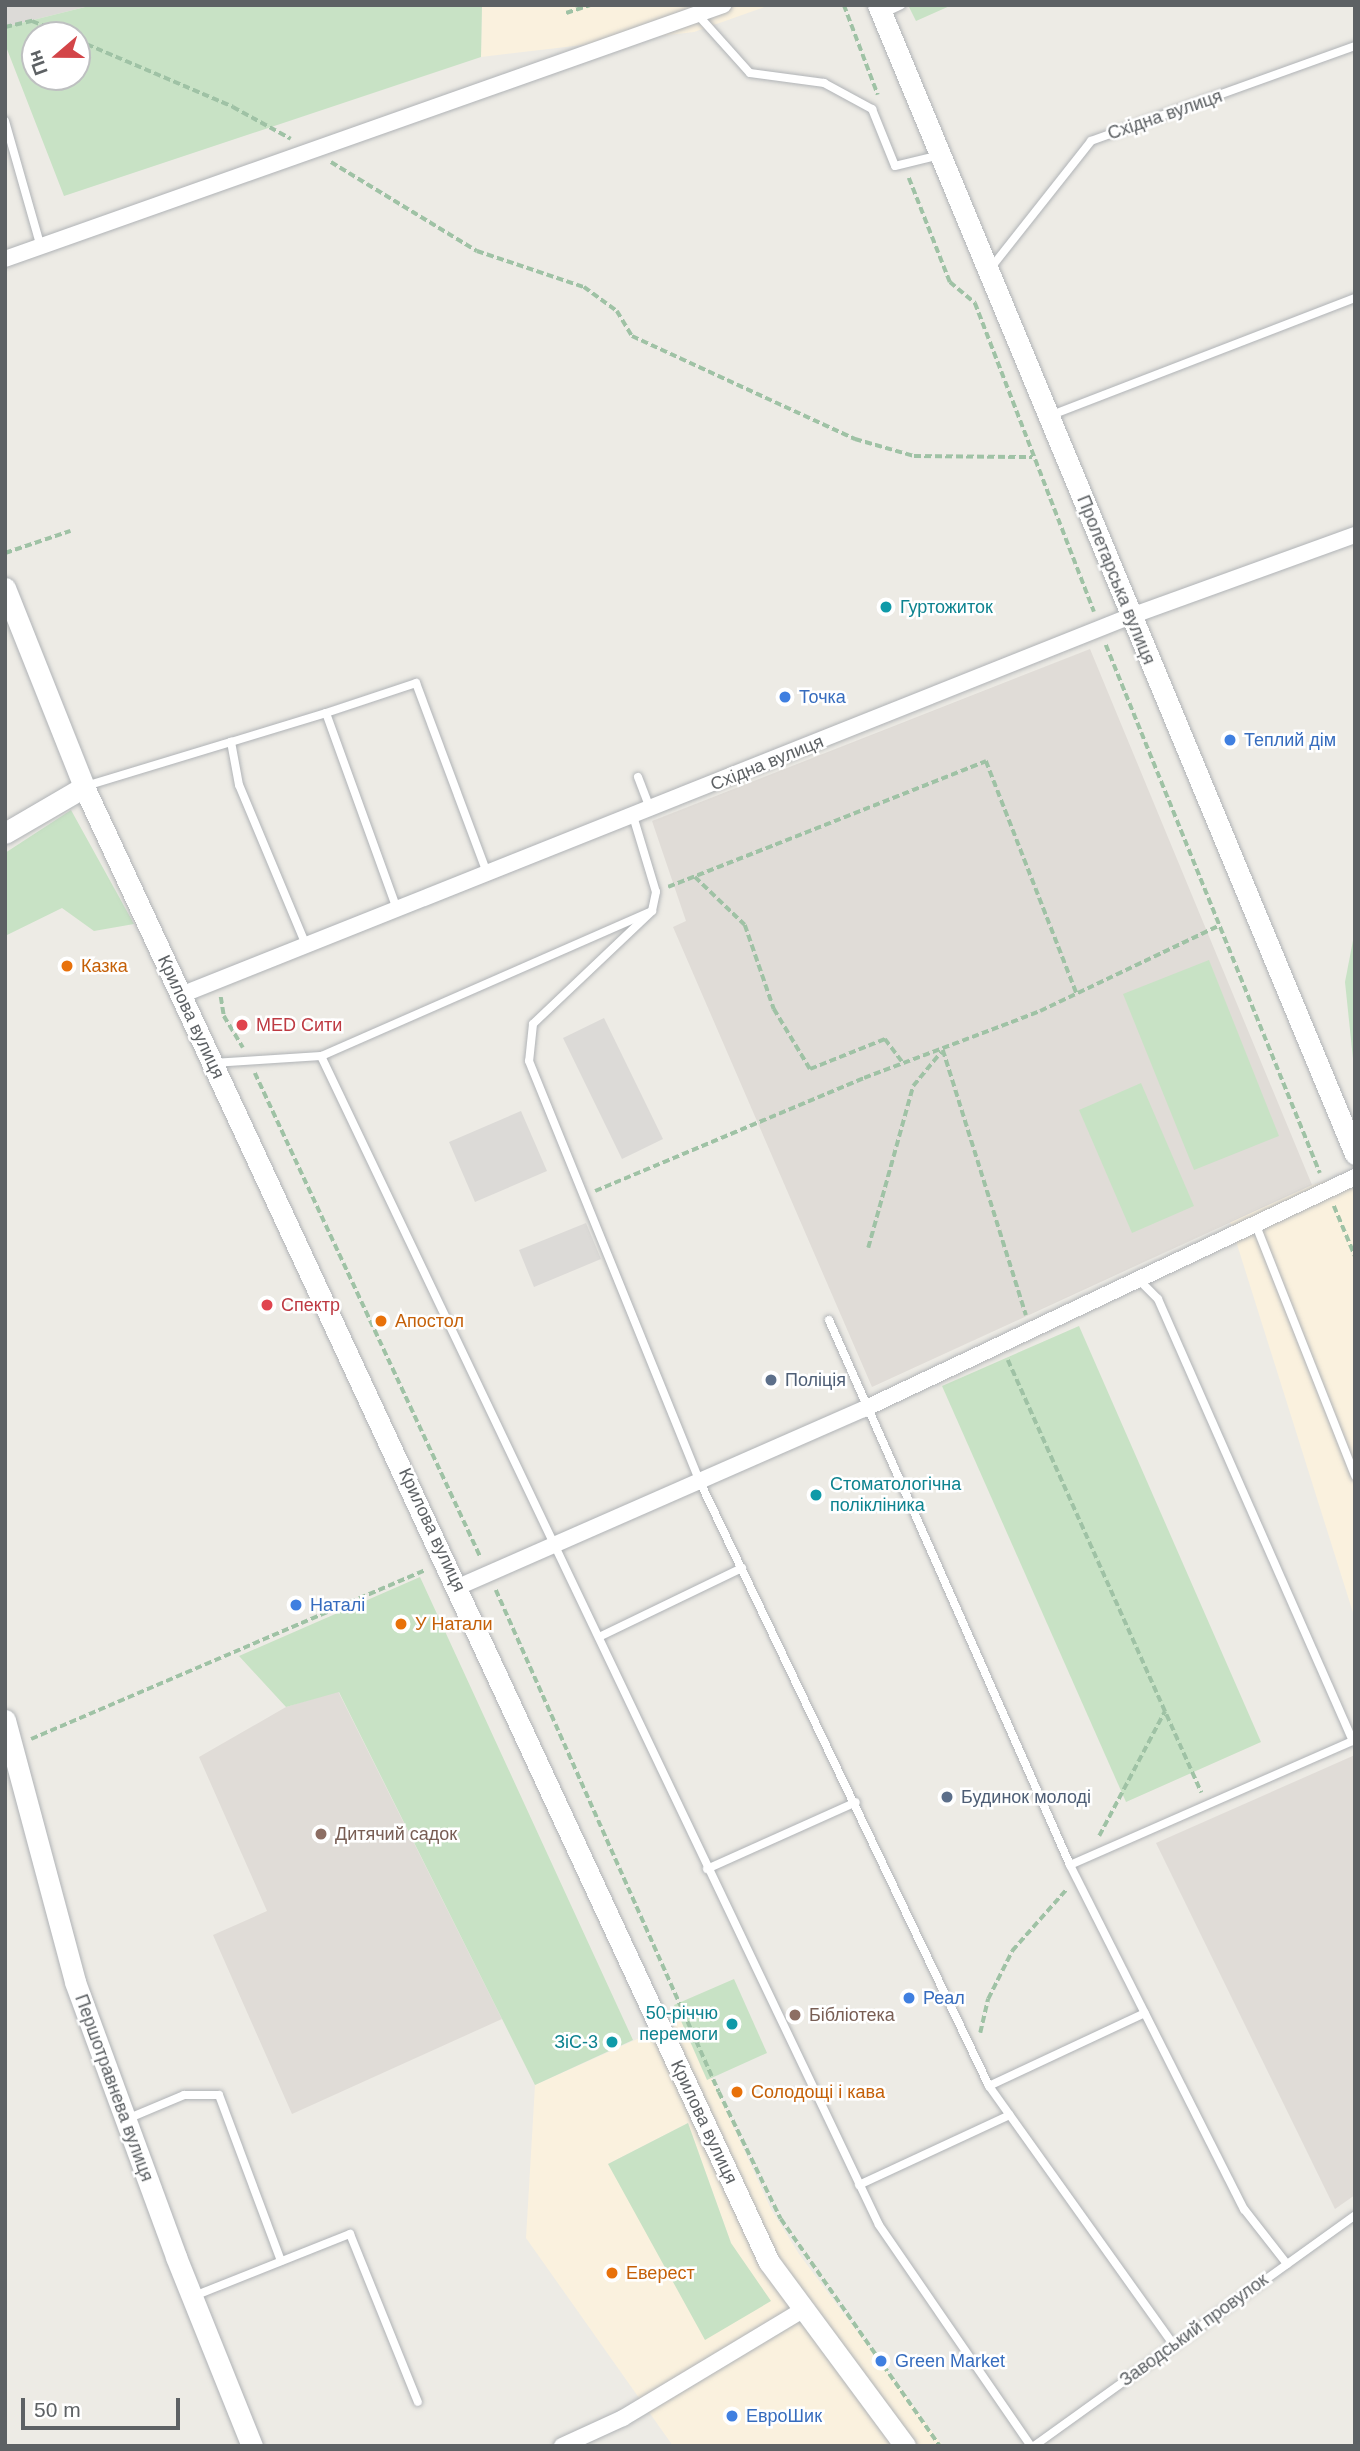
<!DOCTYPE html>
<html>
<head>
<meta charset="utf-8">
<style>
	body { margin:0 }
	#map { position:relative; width:1360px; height:2451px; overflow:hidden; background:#edebe5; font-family:Arial,sans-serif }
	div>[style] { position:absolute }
	.commercial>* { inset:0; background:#faf1de }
	.industrial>* { inset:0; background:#dcdad7 }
	.education>* { inset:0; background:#e0dcd7 }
	.green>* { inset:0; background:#c8e2c5 }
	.path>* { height:3.5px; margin-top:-1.75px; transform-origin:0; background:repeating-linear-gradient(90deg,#9fc2a5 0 7px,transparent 0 10.5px) }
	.roads { filter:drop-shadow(0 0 2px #b0b3b6) drop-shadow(0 0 2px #b0b3b6) }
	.service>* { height:8px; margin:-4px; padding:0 4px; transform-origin:4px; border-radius:4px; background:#fff }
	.minor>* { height:16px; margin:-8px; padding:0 8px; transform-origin:8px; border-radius:8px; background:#fff }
	.tertiary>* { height:21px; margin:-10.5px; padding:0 10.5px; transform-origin:10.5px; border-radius:10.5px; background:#fff }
	.dots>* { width:19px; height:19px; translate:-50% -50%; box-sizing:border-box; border:4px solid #fff; border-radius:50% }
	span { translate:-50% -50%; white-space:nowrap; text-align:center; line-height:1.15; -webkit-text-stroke:5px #fff; paint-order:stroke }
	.street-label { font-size:18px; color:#5d6164 }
	.culture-label { font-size:18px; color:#0d838f }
	.left { translate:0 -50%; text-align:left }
	.right { translate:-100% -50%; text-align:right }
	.shop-label { font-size:18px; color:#366cbe }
	.food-label { font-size:18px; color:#c56008 }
	.health-label { font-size:18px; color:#be3a42 }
	.service-label { font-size:18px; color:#4e5e75 }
	.education-label { font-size:18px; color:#785e54 }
	.frame { position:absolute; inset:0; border:7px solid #5d6164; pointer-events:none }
	.north { position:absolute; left:21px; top:21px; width:70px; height:70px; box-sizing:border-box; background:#fff; border:2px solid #bec0c1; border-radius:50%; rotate:250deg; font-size:19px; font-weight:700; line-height:28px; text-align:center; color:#5d6164 }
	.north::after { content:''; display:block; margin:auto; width:24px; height:32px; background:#d34548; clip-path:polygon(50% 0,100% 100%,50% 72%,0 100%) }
	.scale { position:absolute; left:21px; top:2398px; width:159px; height:32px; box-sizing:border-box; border:4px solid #5d6164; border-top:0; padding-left:9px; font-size:21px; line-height:24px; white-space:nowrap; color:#5d6164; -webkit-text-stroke:5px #fff; paint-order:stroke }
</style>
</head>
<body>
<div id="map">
	<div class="commercial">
		<i style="clip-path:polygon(482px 5px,770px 5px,694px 32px,481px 57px)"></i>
		<i style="clip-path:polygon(1355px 1172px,1355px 1619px,1230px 1222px,1312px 1185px)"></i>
		<i style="clip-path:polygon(evenodd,684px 2018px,771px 2209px,799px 2254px,943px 2446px,673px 2446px,526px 2238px,535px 2085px,684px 2018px,688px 2123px,731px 2243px,608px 2164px,688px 2123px)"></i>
	</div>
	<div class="industrial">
		<i style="clip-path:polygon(5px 5px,93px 5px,5px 27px)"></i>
		<i style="clip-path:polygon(604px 1018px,663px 1139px,622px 1159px,563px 1038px)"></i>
		<i style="clip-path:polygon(521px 1111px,547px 1171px,475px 1202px,449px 1142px)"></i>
		<i style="clip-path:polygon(586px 1223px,601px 1259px,534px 1287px,519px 1250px)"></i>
	</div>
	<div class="education">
		<i style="clip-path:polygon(1090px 649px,1312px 1185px,872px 1387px,673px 927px,686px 921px,652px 821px)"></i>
		<i style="clip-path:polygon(338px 1691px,502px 2019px,292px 2114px,213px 1935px,267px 1911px,199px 1757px,286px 1707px)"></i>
		<i style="clip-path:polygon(1355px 1755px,1355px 2195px,1335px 2209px,1156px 1843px)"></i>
	</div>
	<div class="green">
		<i style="clip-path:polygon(evenodd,93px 5px,482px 5px,481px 57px,64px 196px,5px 44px,5px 27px,93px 5px,77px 35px,77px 77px,35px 77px,35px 35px,77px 35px)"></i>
		<i style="clip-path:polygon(908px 5px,952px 5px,916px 21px)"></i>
		<i style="clip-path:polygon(71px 810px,134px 924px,94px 931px,62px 908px,5px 936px,5px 853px)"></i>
		<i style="clip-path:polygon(1355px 930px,1355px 1078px,1345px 982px)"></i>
		<i style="clip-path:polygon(1209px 960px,1279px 1136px,1194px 1170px,1123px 994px)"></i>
		<i style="clip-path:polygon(1141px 1083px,1194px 1206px,1132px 1233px,1079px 1110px)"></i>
		<i style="clip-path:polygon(1079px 1326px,1261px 1742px,1126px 1802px,942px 1386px)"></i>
		<i style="clip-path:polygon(420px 1577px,633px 2040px,535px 2085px,339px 1692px,286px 1707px,239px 1656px)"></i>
		<i style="clip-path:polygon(734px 1979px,767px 2053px,707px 2080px,674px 2005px)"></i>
		<i style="clip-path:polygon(688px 2123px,731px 2243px,771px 2301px,705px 2340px,608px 2164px)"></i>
	</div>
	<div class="path">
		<i style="left:844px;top:5px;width:96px;rotate:69.3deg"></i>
		<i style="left:566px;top:13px;width:26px;rotate:-18deg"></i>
		<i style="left:5px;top:27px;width:28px;rotate:-13deg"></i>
		<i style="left:32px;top:21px;width:37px;rotate:22deg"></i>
		<i style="left:77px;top:40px;width:170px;rotate:23.2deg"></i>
		<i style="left:233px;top:107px;width:66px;rotate:28.9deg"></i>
		<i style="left:331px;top:162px;width:171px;rotate:31.4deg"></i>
		<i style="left:477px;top:251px;width:113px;rotate:18.6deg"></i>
		<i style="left:584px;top:287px;width:41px;rotate:36deg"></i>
		<i style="left:617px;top:311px;width:29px;rotate:59deg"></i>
		<i style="left:632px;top:336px;width:246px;rotate:24.8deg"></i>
		<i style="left:855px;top:439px;width:61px;rotate:16.1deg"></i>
		<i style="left:914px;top:456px;width:118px;rotate:0.5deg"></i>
		<i style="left:909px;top:178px;width:112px;rotate:68.5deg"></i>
		<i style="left:950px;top:282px;width:33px;rotate:40deg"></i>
		<i style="left:975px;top:303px;width:331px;rotate:68.9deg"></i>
		<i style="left:5px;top:553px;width:69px;rotate:-18.7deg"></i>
		<i style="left:1106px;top:645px;width:570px;rotate:67.94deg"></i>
		<i style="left:695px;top:877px;width:69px;rotate:43.8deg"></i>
		<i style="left:745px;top:925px;width:89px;rotate:71deg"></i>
		<i style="left:774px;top:1009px;width:70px;rotate:59deg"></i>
		<i style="left:810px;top:1069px;width:81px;rotate:-21.8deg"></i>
		<i style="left:885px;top:1039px;width:31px;rotate:53deg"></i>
		<i style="left:668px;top:887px;width:342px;rotate:-21.6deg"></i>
		<i style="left:986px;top:761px;width:250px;rotate:68.7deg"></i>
		<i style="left:221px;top:997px;width:19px;rotate:81deg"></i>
		<i style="left:224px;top:1016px;width:37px;rotate:59deg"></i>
		<i style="left:943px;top:1050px;width:278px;rotate:72.6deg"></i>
		<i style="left:255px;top:1073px;width:535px;rotate:65.02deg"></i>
		<i style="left:595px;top:1191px;width:292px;rotate:-22.8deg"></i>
		<i style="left:864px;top:1078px;width:188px;rotate:-20.8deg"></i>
		<i style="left:1040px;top:1011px;width:197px;rotate:-25.5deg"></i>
		<i style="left:1334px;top:1206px;width:54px;rotate:67.2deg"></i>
		<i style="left:868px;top:1248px;width:168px;rotate:-74.5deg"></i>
		<i style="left:913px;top:1086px;width:44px;rotate:-50.5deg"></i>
		<i style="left:1008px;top:1360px;width:474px;rotate:65.9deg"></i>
		<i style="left:496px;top:1590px;width:549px;rotate:66.05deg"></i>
		<i style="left:719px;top:2092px;width:141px;rotate:64deg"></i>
		<i style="left:781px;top:2219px;width:277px;rotate:55deg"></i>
		<i style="left:31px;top:1739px;width:430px;rotate:-23.2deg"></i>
		<i style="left:1099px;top:1836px;width:141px;rotate:-62.2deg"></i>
		<i style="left:980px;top:2033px;width:35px;rotate:-77deg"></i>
		<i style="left:988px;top:1999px;width:54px;rotate:-63.4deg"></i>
		<i style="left:1012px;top:1951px;width:81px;rotate:-48.5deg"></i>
	</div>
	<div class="roads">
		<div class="service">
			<i style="left:697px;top:14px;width:79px;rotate:48.1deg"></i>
			<i style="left:750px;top:73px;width:75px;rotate:7.7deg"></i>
			<i style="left:824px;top:83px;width:55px;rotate:28.4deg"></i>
			<i style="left:872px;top:109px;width:61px;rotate:68deg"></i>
			<i style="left:895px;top:166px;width:46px;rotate:-13.7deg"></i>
			<i style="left:882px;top:14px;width:21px;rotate:-25deg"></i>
			<i style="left:5px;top:121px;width:128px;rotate:74.1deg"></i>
			<i style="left:990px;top:269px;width:163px;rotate:-51.7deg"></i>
			<i style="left:1091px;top:141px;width:281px;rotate:-19.8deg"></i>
			<i style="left:1049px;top:416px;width:328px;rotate:-21.1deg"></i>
			<i style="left:326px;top:713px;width:95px;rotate:-18.4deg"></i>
			<i style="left:416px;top:683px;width:203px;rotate:69.5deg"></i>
			<i style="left:638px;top:777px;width:34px;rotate:69deg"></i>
			<i style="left:86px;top:786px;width:152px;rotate:-16.9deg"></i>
			<i style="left:633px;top:816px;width:79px;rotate:73.2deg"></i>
			<i style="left:656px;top:892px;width:19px;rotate:102deg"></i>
			<i style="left:652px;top:911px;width:164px;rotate:136.5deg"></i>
			<i style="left:533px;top:1024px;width:37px;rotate:96deg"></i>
			<i style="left:529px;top:1061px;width:454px;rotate:67.9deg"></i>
			<i style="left:700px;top:1482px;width:670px;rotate:64.43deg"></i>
			<i style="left:989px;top:2086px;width:318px;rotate:54.5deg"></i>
			<i style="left:652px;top:911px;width:361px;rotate:156.3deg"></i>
			<i style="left:321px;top:1056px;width:1295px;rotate:64.48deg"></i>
			<i style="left:879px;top:2225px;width:268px;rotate:55.5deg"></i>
			<i style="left:306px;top:945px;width:173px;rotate:-112.7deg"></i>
			<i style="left:239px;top:785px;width:44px;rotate:-100.5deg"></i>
			<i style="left:231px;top:742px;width:99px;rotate:-17deg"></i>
			<i style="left:326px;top:713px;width:208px;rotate:70.1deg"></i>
			<i style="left:213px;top:1063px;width:108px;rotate:-3.7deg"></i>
			<i style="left:1255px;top:1223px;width:272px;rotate:68.4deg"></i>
			<i style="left:1138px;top:1279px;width:28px;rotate:45deg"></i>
			<i style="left:1158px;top:1299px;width:483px;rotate:66.2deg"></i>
			<i style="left:829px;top:1320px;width:596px;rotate:66.14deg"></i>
			<i style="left:1070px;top:1865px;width:386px;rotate:63.2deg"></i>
			<i style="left:1244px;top:2209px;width:70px;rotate:52deg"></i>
			<i style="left:599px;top:1637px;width:159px;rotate:-25.8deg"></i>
			<i style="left:1070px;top:1865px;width:311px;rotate:-23.7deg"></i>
			<i style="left:707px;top:1869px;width:163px;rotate:-24.2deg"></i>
			<i style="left:989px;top:2086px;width:172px;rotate:-25.1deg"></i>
			<i style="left:127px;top:2119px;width:62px;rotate:-22.8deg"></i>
			<i style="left:184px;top:2095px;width:35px"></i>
			<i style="left:219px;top:2095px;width:177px;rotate:69.5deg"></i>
			<i style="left:859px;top:2185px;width:166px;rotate:-24.9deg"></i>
			<i style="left:194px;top:2296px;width:168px;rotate:-21.7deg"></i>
			<i style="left:350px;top:2234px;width:181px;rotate:68deg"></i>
			<i style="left:1034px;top:2446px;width:395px;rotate:-35.7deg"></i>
		</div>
		<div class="minor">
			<i style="left:5px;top:259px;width:762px;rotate:-19.48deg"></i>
			<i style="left:181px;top:995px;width:1023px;rotate:-21.75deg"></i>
			<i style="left:1131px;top:616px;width:238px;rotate:-19.9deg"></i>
			<i style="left:458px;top:1587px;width:443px;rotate:-23.7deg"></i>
			<i style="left:864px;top:1409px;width:543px;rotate:-25.29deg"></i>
			<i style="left:562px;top:2446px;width:67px;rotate:-24.7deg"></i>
			<i style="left:623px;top:2418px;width:210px;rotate:-31deg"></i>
		</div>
		<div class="tertiary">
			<i style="left:878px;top:5px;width:1244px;rotate:67.45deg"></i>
			<i style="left:5px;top:588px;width:214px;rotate:68.3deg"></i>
			<i style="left:84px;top:787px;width:1626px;rotate:65.09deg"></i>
			<i style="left:769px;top:2262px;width:229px;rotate:53.5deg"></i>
			<i style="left:5px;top:833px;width:91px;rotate:-30.2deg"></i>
			<i style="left:5px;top:1720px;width:271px;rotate:75deg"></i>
			<i style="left:75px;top:1982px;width:293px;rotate:69.8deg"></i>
			<i style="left:176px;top:2257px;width:204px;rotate:68.1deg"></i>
		</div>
	</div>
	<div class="dots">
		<i style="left:886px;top:607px;background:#0f9aa8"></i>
		<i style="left:785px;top:697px;background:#3f7fe0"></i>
		<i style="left:1230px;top:740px;background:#3f7fe0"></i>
		<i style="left:67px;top:966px;background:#e8710a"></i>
		<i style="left:242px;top:1025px;background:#e0444e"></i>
		<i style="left:267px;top:1305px;background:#e0444e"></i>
		<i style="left:381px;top:1321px;background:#e8710a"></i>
		<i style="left:771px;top:1380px;background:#5c6f8a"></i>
		<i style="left:816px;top:1495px;background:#0f9aa8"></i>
		<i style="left:296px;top:1605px;background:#3f7fe0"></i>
		<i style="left:401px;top:1624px;background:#e8710a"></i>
		<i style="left:947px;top:1797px;background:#5c6f8a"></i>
		<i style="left:321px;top:1834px;background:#8d6e63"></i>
		<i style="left:909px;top:1998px;background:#3f7fe0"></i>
		<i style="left:795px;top:2015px;background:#8d6e63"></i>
		<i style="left:732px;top:2024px;background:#0f9aa8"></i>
		<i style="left:612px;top:2042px;background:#0f9aa8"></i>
		<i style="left:737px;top:2092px;background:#e8710a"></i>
		<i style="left:612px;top:2273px;background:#e8710a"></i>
		<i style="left:881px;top:2361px;background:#3f7fe0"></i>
		<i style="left:732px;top:2416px;background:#3f7fe0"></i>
	</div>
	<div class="street-label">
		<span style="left:1165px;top:115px;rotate:-19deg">Східна вулиця</span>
		<span style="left:1116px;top:580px;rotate:68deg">Пролетарська вулиця</span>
		<span style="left:767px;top:763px;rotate:-22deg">Східна вулиця</span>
		<span style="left:191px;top:1017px;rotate:65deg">Крилова вулиця</span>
		<span style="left:432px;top:1530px;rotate:65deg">Крилова вулиця</span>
		<span style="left:114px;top:2088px;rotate:70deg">Першотравнева вулиця</span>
		<span style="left:704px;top:2122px;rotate:65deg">Крилова вулиця</span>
		<span style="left:1194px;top:2330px;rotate:-36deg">Заводський провулок</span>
	</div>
	<div class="culture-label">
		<span class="left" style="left:900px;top:607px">Гуртожиток</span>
		<span class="left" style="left:830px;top:1495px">Стоматологічна<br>полікліника</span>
		<span class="right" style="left:718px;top:2024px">50-річчю<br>перемоги</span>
		<span class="right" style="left:598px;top:2042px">ЗіС-3</span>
	</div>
	<div class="shop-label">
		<span class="left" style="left:799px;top:697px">Точка</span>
		<span class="left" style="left:1244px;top:740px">Теплий дім</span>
		<span class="left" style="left:310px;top:1605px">Наталі</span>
		<span class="left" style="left:923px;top:1998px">Реал</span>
		<span class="left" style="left:895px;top:2361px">Green Market</span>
		<span class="left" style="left:746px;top:2416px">ЕвроШик</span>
	</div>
	<div class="food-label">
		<span class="left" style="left:81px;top:966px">Казка</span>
		<span class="left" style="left:395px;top:1321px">Апостол</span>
		<span class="left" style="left:415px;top:1624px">У Натали</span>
		<span class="left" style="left:751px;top:2092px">Солодощі і кава</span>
		<span class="left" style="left:626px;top:2273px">Еверест</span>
	</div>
	<div class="health-label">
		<span class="left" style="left:256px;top:1025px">MED Сити</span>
		<span class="left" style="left:281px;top:1305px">Спектр</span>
	</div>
	<div class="service-label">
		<span class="left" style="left:785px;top:1380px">Поліція</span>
		<span class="left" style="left:961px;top:1797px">Будинок молоді</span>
	</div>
	<div class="education-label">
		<span class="left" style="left:335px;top:1834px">Дитячий садок</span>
		<span class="left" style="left:809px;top:2015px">Бібліотека</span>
	</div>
	<div class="frame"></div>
	<div class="north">Пн</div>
	<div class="scale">50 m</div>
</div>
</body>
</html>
